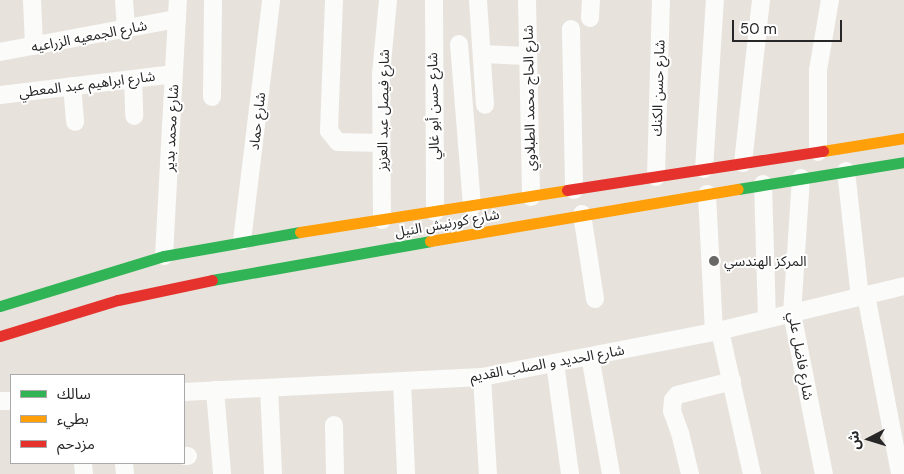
<!DOCTYPE html>
<html>
<head>
<meta charset="utf-8">
<style>
	body { margin:0 }
	#map { position:relative; width:904px; height:474px; overflow:hidden; background:#e7e2db; font-family:"DM Sans","Noto Sans Arabic",sans-serif }
	div>[style] { position:absolute }
	.street>* { height:18px; margin:-9px; padding:0 9px; transform-origin:9px; border-radius:9px; background:#fbfbfa }
	.fast>* { height:11px; margin:-5.5px; padding:0 5.5px; transform-origin:5.5px; border-radius:5.5px; background:#30b455 }
	.slow>* { height:11px; margin:-5.5px; padding:0 5.5px; transform-origin:5.5px; border-radius:5.5px; background:#ff9f0a }
	.jam>* { height:11px; margin:-5.5px; padding:0 5.5px; transform-origin:5.5px; border-radius:5.5px; background:#e5322d }
	.dots>* { width:14px; height:14px; translate:-50% -50%; box-sizing:border-box; border:2px solid #fff; border-radius:50% }
	span { translate:-50% -50%; white-space:nowrap; text-align:center; line-height:1.15; -webkit-text-stroke:4px #fff; paint-order:stroke }
	.street-label { font-size:14px; color:#272727 }
	.poi-label { font-size:14px; color:#272727 }
	.left { translate:0 -50%; text-align:left }
	.legend { position:absolute; left:10px; top:374px; width:175px; height:90px; box-sizing:border-box; background:#fff; border:1px solid #a9a9a9; margin:0; padding:6px 9px; list-style:none; font-size:15px; color:#272727 }
	.legend li { display:flex; align-items:center; gap:10px; height:25px }
	.legend b { width:25px; border:1px solid #a9a9a9 }
	.north { position:absolute; left:844px; top:414px; width:50px; height:50px; -webkit-text-stroke:4px #fff; paint-order:stroke; rotate:265deg; font-size:14px; font-weight:700; line-height:20px; text-align:center; color:#272727 }
	.north::after { content:''; display:block; margin:auto; width:18px; height:22px; background:#272727; clip-path:polygon(50% 0,100% 100%,50% 72%,0 100%) }
	.scale { position:absolute; left:732px; top:20px; width:110px; height:22px; box-sizing:border-box; border:2px solid #272727; border-top:0; padding-left:6px; font-size:15px; line-height:18px; white-space:nowrap; color:#272727; -webkit-text-stroke:4px #fff; paint-order:stroke }
</style>
</head>
<body>
<div id="map">
	<div class="street">
		<i style="left:32px;top:0;width:46px;rotate:87.5deg"></i>
		<i style="left:124px;top:0;width:29px;rotate:86deg"></i>
		<i style="left:334px;top:0;width:131px;rotate:92.2deg"></i>
		<i style="left:329px;top:131px;width:14px;rotate:51deg"></i>
		<i style="left:338px;top:142px;width:43px;rotate:1.3deg"></i>
		<i style="left:434px;top:0;width:212px;rotate:89.7deg"></i>
		<i style="left:478px;top:0;width:105px;rotate:86.2deg"></i>
		<i style="left:527px;top:0;width:197px;rotate:88.8deg"></i>
		<i style="left:590px;top:18px;width:18px;rotate:-87deg"></i>
		<i style="left:571px;top:29px;width:161px;rotate:88.9deg"></i>
		<i style="left:459px;top:44px;width:163px;rotate:85.4deg"></i>
		<i style="left:0;top:52px;width:180px;rotate:-10.6deg"></i>
		<i style="left:482px;top:54px;width:46px;rotate:2.5deg"></i>
		<i style="left:133px;top:79px;width:37px;rotate:88deg"></i>
		<i style="left:72px;top:86px;width:36px;rotate:85deg"></i>
		<i style="left:0;top:95px;width:175px;rotate:-6.9deg"></i>
		<i style="left:212px;top:97px;width:97px;rotate:-89.4deg"></i>
		<i style="left:818px;top:152px;width:82px;rotate:-90deg"></i>
		<i style="left:818px;top:70px;width:71px;rotate:-80.3deg"></i>
		<i style="left:743px;top:163px;width:164px;rotate:-83.7deg"></i>
		<i style="left:704px;top:169px;width:169px;rotate:-86.3deg"></i>
		<i style="left:846px;top:171px;width:127px;rotate:83.7deg"></i>
		<i style="left:656px;top:177px;width:177px;rotate:-88.4deg"></i>
		<i style="left:801px;top:178px;width:135px;rotate:93.8deg"></i>
		<i style="left:792px;top:313px;width:164px;rotate:78.8deg"></i>
		<i style="left:763px;top:184px;width:135px;rotate:88.3deg"></i>
		<i style="left:707px;top:194px;width:138px;rotate:87.1deg"></i>
		<i style="left:582px;top:214px;width:86px;rotate:81.3deg"></i>
		<i style="left:382px;top:220px;width:146px;rotate:-90.4deg"></i>
		<i style="left:381px;top:74px;width:74px;rotate:-84.6deg"></i>
		<i style="left:242px;top:241px;width:243px;rotate:-83.1deg"></i>
		<i style="left:164px;top:256px;width:256px;rotate:-86.9deg"></i>
		<i style="left:866px;top:295px;width:182px;rotate:79.2deg"></i>
		<i style="left:720px;top:331px;width:147px;rotate:77.4deg"></i>
		<i style="left:590px;top:356px;width:120px;rotate:79.9deg"></i>
		<i style="left:555px;top:363px;width:112px;rotate:82.3deg"></i>
		<i style="left:482px;top:377px;width:97px;rotate:86.5deg"></i>
		<i style="left:402px;top:381px;width:93px;rotate:87.5deg"></i>
		<i style="left:269px;top:388px;width:86px;rotate:87.3deg"></i>
		<i style="left:215px;top:390px;width:84px;rotate:85.2deg"></i>
		<i style="left:184px;top:392px;width:298px;rotate:-2.9deg"></i>
		<i style="left:482px;top:377px;width:236px;rotate:-11deg"></i>
		<i style="left:714px;top:332px;width:195px;rotate:-13.6deg"></i>
		<i style="left:0;top:401px;width:11px"></i>
		<i style="left:334px;top:425px;width:49px;rotate:88.8deg"></i>
		<i style="left:184px;top:456px;width:4px"></i>
		<i style="left:83px;top:463px;width:11px;rotate:85deg"></i>
		<i style="left:124px;top:463px;width:11px;rotate:85deg"></i>
		<i style="left:690px;top:474px;width:42px;rotate:-103.7deg"></i>
		<i style="left:680px;top:433px;width:23px;rotate:-110deg"></i>
		<i style="left:672px;top:411px;width:11px;rotate:-85deg"></i>
		<i style="left:673px;top:400px;width:6px;rotate:-51deg"></i>
		<i style="left:677px;top:395px;width:57px;rotate:-14.3deg"></i>
	</div>
	<div class="fast">
		<i style="left:738px;top:189px;width:168px;rotate:-9.2deg"></i>
		<i style="left:212px;top:280px;width:221px;rotate:-10.1deg"></i>
		<i style="left:0;top:306px;width:171px;rotate:-17deg"></i>
		<i style="left:164px;top:256px;width:138px;rotate:-10deg"></i>
	</div>
	<div class="slow">
		<i style="left:823px;top:151px;width:82px;rotate:-9.1deg"></i>
		<i style="left:300px;top:232px;width:270px;rotate:-8.9deg"></i>
		<i style="left:430px;top:241px;width:312px;rotate:-9.6deg"></i>
	</div>
	<div class="jam">
		<i style="left:567px;top:190px;width:259px;rotate:-8.7deg"></i>
		<i style="left:0;top:336px;width:123px;rotate:-17deg"></i>
		<i style="left:118px;top:300px;width:96px;rotate:-12deg"></i>
	</div>
	<div class="dots">
		<i style="left:714px;top:261px;background:#6a6866"></i>
	</div>
	<div class="street-label">
		<span style="left:89px;top:36px;rotate:-11deg">شارع الجمعيه الزراعيه</span>
		<span style="left:87px;top:84px;rotate:-7deg">شارع ابراهيم عبد المعطي</span>
		<span style="left:658px;top:88px;rotate:-88deg">شارع حسن الكنك</span>
		<span style="left:529px;top:98px;rotate:-91deg">شارع الحاج محمد الطبلاوي</span>
		<span style="left:433px;top:106px;rotate:-91deg">شارع حسن أبو غالي</span>
		<span style="left:383px;top:110px;rotate:-89deg">شارع فيصل عبد العزيز</span>
		<span style="left:257px;top:121px;rotate:-83deg">شارع حماد</span>
		<span style="left:171px;top:128px;rotate:-87deg">شارع محمد بدير</span>
		<span style="left:447px;top:223px;rotate:-10deg">شارع كورنيش النيل</span>
		<span style="left:801px;top:356px;rotate:80deg">شارع فاضل علي</span>
		<span style="left:547px;top:363px;rotate:-10deg">شارع الحديد و الصلب القديم</span>
	</div>
	<div class="poi-label">
		<span class="left" style="left:724px;top:261px">المركز الهندسي</span>
	</div>
	<ul class="legend">
	<li><b style="height:6px;background:#30b455"></b>سالك</li>
	<li><b style="height:6px;background:#ff9f0a"></b>بطيء</li>
	<li><b style="height:6px;background:#e5322d"></b>مزدحم</li>
	</ul>
	<div class="north">ش</div>
	<div class="scale">50 m</div>
</div>
</body>
</html>
